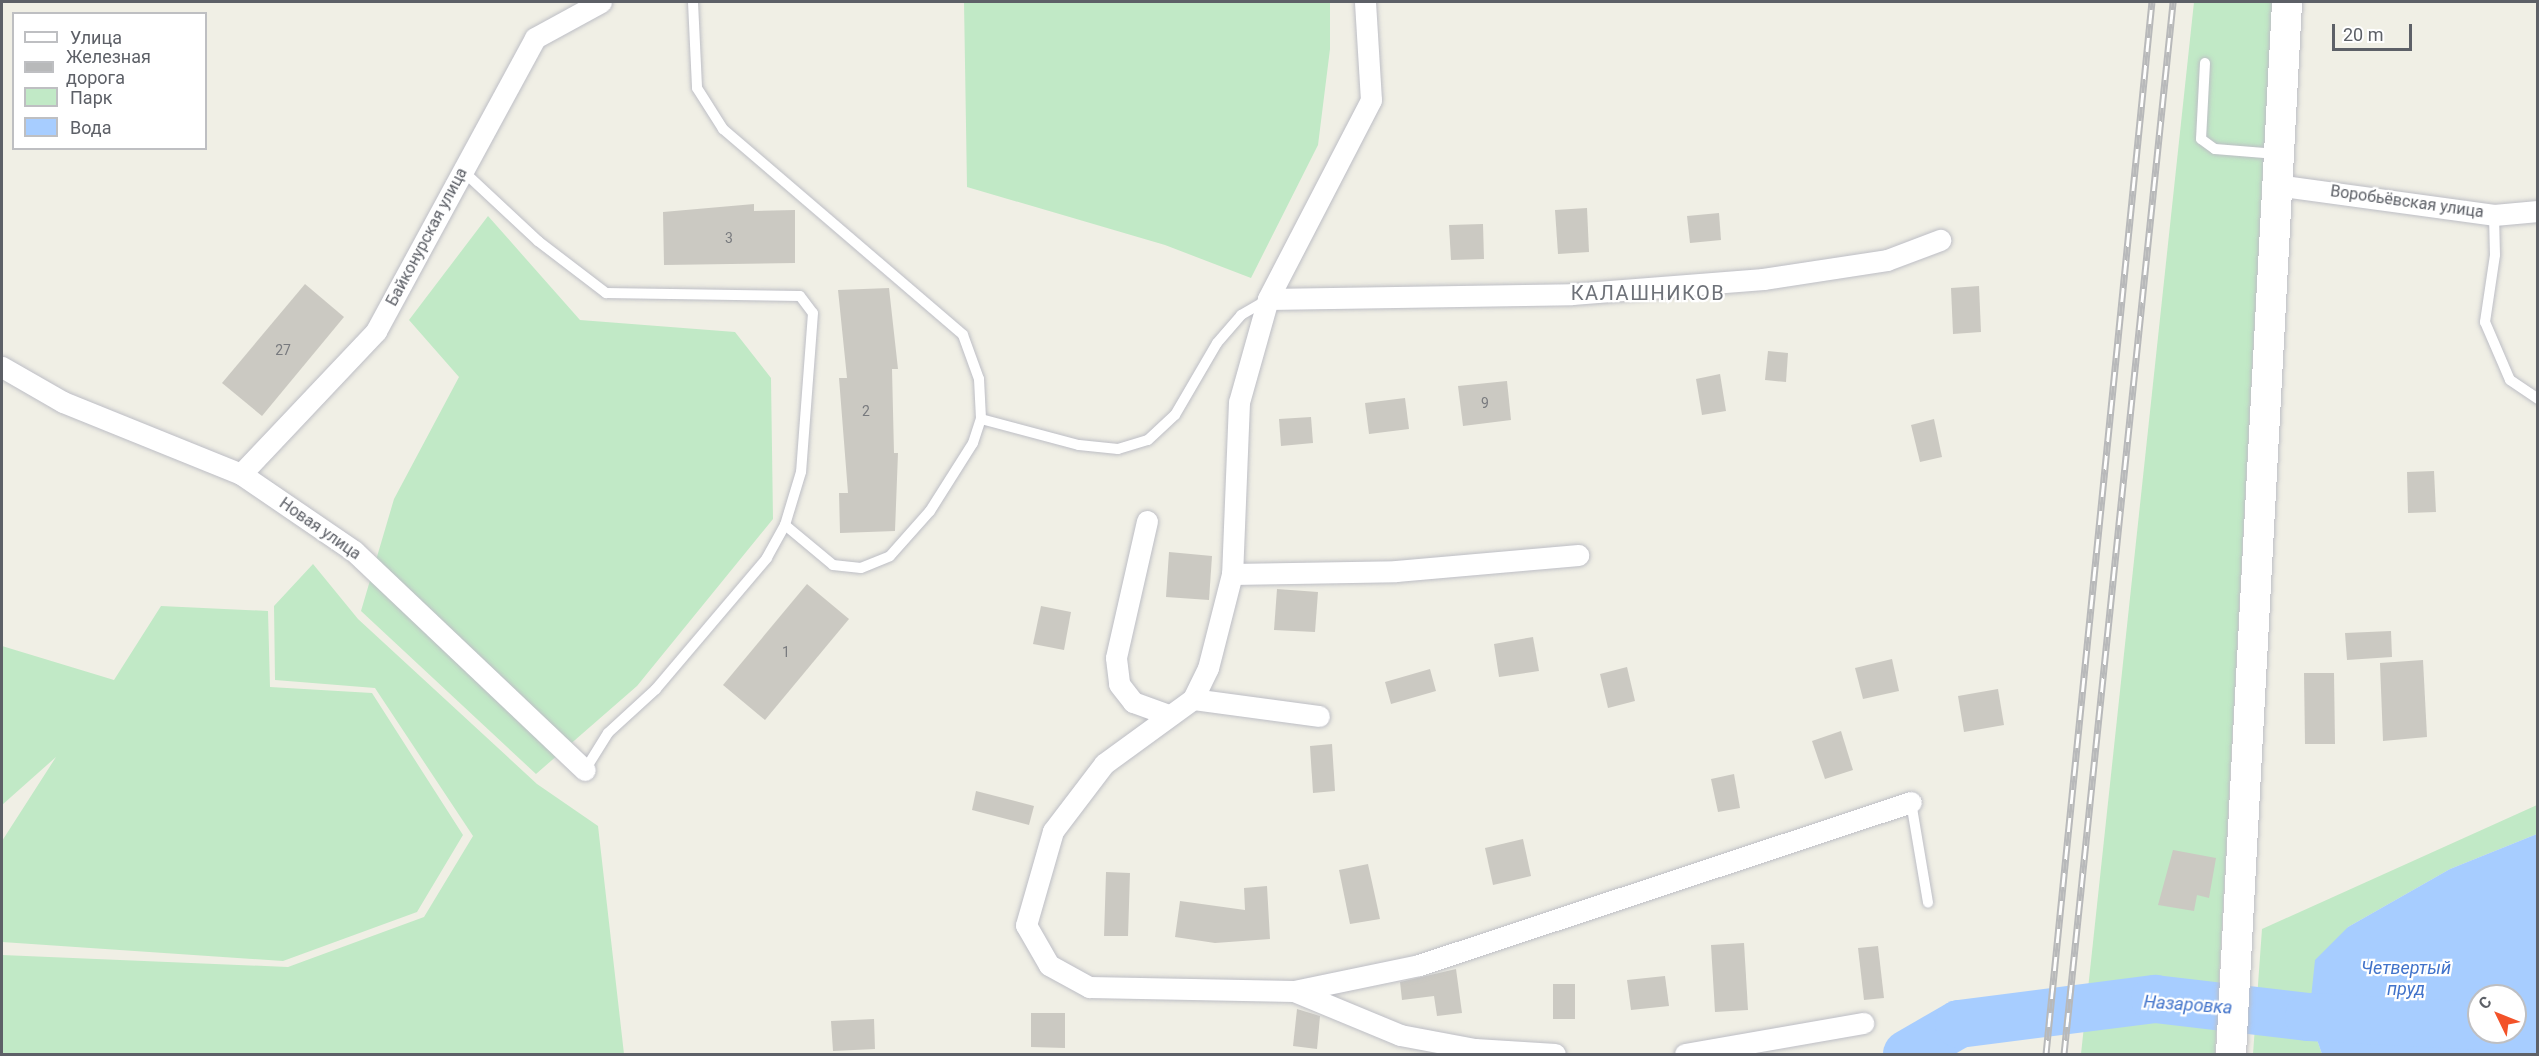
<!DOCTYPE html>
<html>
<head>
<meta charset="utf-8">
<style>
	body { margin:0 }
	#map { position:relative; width:2539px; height:1056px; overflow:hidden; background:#f0efe5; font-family:Roboto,sans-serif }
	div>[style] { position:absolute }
	.green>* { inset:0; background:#c1e9c6 }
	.water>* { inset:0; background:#a7cdff }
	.river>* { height:48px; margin:-24px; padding:0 24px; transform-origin:24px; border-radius:24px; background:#a7cdff }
	.building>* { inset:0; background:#cbc9c2 }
	.roads { filter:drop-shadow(0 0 2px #bdbec5) drop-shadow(0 0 2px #bdbec5) }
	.lane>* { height:10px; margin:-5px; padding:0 5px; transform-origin:5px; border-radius:5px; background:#fff }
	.street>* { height:21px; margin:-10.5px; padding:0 10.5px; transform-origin:10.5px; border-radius:10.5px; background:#fff }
	.secondary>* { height:30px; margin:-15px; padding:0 15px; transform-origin:15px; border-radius:15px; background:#fff }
	.rail>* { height:7px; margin-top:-3.5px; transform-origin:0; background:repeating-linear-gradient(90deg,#fff 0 14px,#b8b9ba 0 28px); box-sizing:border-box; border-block:2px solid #b8b9ba }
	span { translate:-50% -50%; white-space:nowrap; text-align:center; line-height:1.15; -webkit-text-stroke:4.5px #fff; paint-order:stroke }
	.number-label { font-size:14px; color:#787a7e }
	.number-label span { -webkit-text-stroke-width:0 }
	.street-label { font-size:16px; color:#5d6067 }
	.water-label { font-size:18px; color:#4173ca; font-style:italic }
	.quarter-label { font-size:20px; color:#6e7279; letter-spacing:1.5px }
	.frame { position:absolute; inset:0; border:3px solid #5d6067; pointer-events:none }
	.legend { position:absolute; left:12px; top:12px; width:195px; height:138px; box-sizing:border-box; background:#fff; border:2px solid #bebfc2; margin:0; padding:8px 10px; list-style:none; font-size:18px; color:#5d6067 }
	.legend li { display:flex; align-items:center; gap:12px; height:30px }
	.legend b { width:30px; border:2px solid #bebfc2 }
	.north { position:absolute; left:2467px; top:984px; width:60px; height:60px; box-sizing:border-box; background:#fff; border:2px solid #bebfc2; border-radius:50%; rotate:313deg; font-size:16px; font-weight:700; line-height:24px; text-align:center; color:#5d6067 }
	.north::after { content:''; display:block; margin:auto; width:21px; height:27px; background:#f35229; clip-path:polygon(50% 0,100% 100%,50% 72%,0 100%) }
	.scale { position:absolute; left:2332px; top:24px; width:80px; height:27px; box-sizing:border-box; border:3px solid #5d6067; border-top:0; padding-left:8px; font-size:18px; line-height:21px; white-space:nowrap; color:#5d6067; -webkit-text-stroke:4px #fff; paint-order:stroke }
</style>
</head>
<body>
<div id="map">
	<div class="green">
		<i style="clip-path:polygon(964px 2px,1330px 2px,1330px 49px,1318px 145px,1251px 278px,1165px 245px,967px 187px)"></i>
		<i style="clip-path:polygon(2194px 2px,2272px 2px,2215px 1054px,2081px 1054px)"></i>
		<i style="clip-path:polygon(488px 216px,580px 320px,735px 332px,771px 378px,773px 519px,637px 686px,536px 774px,361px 611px,394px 499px,459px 377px,409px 320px)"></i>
		<i style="clip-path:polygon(313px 564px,358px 619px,537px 784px,598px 826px,624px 1054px,2px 1054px,2px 955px,288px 967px,424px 917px,473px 836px,375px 688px,275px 680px,274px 606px)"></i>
		<i style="clip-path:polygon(161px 606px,268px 611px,270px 687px,372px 693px,463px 835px,417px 912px,283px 961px,2px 942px,2px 841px,56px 757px,2px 805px,2px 646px,114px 680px)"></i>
		<i style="clip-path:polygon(2537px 805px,2537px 834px,2450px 869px,2348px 927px,2309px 1017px,2322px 1054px,2253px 1054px,2262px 929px)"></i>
	</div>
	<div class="water">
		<i style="clip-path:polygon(evenodd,2537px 834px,2537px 1054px,2322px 1054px,2309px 1017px,2315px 960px,2348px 927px,2450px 869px,2537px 834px,2479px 996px,2515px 996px,2515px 1032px,2479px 1032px,2479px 996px)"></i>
	</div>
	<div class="river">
		<i style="left:1907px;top:1054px;width:60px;rotate:-30deg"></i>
		<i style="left:1959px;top:1024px;width:198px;rotate:-7.3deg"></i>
		<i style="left:2155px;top:999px;width:155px;rotate:6.7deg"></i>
		<i style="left:2309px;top:1017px;width:170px;rotate:3deg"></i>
	</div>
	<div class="building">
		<i style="clip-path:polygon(754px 204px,754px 211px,795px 210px,795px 263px,664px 265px,663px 212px)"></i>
		<i style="clip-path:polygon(1587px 208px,1589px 252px,1558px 254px,1555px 210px)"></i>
		<i style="clip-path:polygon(1719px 213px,1721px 240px,1690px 243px,1687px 216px)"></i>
		<i style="clip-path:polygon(1483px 224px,1484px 259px,1451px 260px,1449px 225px)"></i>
		<i style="clip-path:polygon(305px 284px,344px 317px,262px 416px,222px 383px)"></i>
		<i style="clip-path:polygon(1979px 286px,1981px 332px,1953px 334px,1951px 288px)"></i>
		<i style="clip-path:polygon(889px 288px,898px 369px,892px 369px,894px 453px,898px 453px,895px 531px,840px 533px,839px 493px,848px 493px,839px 378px,847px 378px,838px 290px)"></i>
		<i style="clip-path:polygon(1768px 351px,1788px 353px,1786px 382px,1765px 380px)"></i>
		<i style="clip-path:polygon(1720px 374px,1726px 411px,1702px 415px,1696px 379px)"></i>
		<i style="clip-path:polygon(1507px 381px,1511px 420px,1463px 426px,1458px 386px)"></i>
		<i style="clip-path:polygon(1405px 398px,1409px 429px,1369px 434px,1365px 403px)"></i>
		<i style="clip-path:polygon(1311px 417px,1313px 443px,1281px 446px,1279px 419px)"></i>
		<i style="clip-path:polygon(1934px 419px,1942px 457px,1920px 462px,1911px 425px)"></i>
		<i style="clip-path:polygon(2434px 471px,2436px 512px,2408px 513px,2407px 472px)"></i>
		<i style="clip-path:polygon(1169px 552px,1212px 556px,1209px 600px,1166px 597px)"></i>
		<i style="clip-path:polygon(807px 584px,849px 619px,765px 720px,723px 685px)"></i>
		<i style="clip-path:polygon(1277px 589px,1318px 592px,1315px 632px,1274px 630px)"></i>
		<i style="clip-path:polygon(1041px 606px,1071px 612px,1064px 650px,1033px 644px)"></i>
		<i style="clip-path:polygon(2391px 631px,2392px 657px,2347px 660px,2345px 633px)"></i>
		<i style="clip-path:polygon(1533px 637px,1539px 671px,1499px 677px,1494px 644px)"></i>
		<i style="clip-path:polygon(1892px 659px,1899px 691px,1863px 699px,1855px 668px)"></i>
		<i style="clip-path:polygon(2423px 660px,2427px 737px,2383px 741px,2380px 663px)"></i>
		<i style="clip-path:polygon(1627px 667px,1635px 701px,1608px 708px,1600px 674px)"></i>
		<i style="clip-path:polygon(1430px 669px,1436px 691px,1391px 704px,1385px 682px)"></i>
		<i style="clip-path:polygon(2304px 673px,2334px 673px,2335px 744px,2305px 744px)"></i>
		<i style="clip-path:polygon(1998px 689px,2004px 725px,1964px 732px,1958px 696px)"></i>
		<i style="clip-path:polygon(1841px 731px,1853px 770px,1825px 779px,1812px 741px)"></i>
		<i style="clip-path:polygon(1332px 744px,1335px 791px,1313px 793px,1310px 746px)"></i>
		<i style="clip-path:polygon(1734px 774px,1740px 808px,1718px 812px,1711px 779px)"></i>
		<i style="clip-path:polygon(976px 791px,1034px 806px,1029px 825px,972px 810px)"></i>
		<i style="clip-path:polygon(1523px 839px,1531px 876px,1493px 885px,1485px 848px)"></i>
		<i style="clip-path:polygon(2173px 850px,2216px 858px,2209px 898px,2197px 895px,2194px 911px,2158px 905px)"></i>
		<i style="clip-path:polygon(1368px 864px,1380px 919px,1350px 924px,1339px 870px)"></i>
		<i style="clip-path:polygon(1106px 872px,1130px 873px,1128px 936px,1104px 936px)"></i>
		<i style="clip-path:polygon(1267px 886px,1270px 939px,1215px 943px,1175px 937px,1180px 901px,1245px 910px,1244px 888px)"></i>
		<i style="clip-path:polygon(1744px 943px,1748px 1010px,1715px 1012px,1711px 945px)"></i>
		<i style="clip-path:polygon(1878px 946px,1884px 998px,1864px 1000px,1858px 948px)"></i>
		<i style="clip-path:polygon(1456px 969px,1462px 1013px,1437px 1016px,1434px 996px,1402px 1000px,1400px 982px)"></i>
		<i style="clip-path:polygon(1665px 976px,1669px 1006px,1631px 1010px,1627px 980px)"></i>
		<i style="clip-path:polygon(1553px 984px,1575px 984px,1575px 1019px,1553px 1019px)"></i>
		<i style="clip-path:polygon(1297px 1009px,1320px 1016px,1317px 1049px,1293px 1046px)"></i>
		<i style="clip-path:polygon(1031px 1013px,1065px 1013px,1065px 1048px,1031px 1047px)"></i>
		<i style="clip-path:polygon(874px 1019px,875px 1049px,833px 1051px,831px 1021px)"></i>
	</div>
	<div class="roads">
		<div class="lane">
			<i style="left:693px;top:2px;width:86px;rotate:87.3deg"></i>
			<i style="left:697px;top:88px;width:49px;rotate:57.6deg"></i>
			<i style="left:723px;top:129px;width:316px;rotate:40.6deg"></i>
			<i style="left:963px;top:335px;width:47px;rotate:70deg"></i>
			<i style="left:979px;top:379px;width:40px;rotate:87.1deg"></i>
			<i style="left:2205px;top:63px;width:76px;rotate:93deg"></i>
			<i style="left:2201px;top:139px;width:17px;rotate:36deg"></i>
			<i style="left:2215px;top:149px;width:62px;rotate:4.6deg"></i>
			<i style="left:463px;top:171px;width:103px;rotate:43deg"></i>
			<i style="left:538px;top:241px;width:86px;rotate:37.4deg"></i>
			<i style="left:606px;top:293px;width:194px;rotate:0.9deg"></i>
			<i style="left:800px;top:296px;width:21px;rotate:53deg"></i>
			<i style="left:813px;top:313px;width:159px;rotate:94.3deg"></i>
			<i style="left:801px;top:472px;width:55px;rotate:106.8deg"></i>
			<i style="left:785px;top:525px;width:38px;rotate:119deg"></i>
			<i style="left:767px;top:558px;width:172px;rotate:130.3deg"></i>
			<i style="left:656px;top:689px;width:65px;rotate:137.5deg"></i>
			<i style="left:608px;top:733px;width:44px;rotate:121.9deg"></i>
			<i style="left:2494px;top:215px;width:40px;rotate:88.6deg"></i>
			<i style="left:2495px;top:255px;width:68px;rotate:98.5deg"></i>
			<i style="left:2485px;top:322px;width:63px;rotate:66.7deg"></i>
			<i style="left:2510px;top:380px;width:34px;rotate:34deg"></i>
			<i style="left:785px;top:525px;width:62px;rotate:39.8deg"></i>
			<i style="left:833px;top:565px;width:28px;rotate:6deg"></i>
			<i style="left:861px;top:568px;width:31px;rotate:-22deg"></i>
			<i style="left:890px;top:556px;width:60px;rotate:-48.4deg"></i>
			<i style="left:930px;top:511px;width:80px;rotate:-57.7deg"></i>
			<i style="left:973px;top:443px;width:25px;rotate:-72deg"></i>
			<i style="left:981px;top:419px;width:101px;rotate:14.9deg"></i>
			<i style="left:1079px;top:445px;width:39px;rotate:6deg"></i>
			<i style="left:1118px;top:449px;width:31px;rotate:-17deg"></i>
			<i style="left:1148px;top:440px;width:37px;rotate:-43deg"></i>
			<i style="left:1175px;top:415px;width:83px;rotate:-59.7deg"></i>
			<i style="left:1217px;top:343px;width:37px;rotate:-49deg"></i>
			<i style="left:1241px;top:315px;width:30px;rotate:-30deg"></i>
			<i style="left:1911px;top:802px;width:102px;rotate:80.4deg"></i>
		</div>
		<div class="street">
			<i style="left:1365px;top:2px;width:98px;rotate:86.5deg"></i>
			<i style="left:1371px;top:100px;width:224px;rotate:117.4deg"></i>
			<i style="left:1268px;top:299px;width:107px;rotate:105.7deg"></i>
			<i style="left:1239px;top:402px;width:172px;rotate:92.3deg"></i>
			<i style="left:1232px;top:574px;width:97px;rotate:104.3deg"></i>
			<i style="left:1208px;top:668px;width:34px;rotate:116deg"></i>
			<i style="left:1193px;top:699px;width:110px;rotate:143.9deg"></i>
			<i style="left:1104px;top:764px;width:84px;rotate:127.3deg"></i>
			<i style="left:1053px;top:831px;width:98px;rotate:106deg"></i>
			<i style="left:1026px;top:925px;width:46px;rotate:60.1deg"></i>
			<i style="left:1049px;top:965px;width:46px;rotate:28.8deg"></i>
			<i style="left:1089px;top:987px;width:205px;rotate:1.1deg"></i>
			<i style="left:1294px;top:991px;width:128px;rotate:-11.7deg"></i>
			<i style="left:1419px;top:965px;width:518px;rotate:-18.33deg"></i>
			<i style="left:2276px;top:185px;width:220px;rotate:7.8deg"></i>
			<i style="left:2494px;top:215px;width:44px;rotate:-5.2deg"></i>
			<i style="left:1268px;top:299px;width:304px;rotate:-0.9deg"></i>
			<i style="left:1572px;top:294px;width:192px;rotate:-4.5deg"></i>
			<i style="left:1763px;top:279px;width:125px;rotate:-8.7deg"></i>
			<i style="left:1887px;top:260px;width:57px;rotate:-20.7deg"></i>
			<i style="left:2px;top:367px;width:70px;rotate:29.8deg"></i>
			<i style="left:63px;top:402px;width:192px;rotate:22deg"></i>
			<i style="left:241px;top:474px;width:137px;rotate:34.3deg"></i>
			<i style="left:354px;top:551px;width:318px;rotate:43.5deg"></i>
			<i style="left:241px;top:474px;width:197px;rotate:-46.6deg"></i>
			<i style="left:376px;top:331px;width:333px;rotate:-61.5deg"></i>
			<i style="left:535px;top:38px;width:75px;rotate:-28.6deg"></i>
			<i style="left:1147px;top:521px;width:140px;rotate:102.8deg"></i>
			<i style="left:1116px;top:658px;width:26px;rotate:83deg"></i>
			<i style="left:1119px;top:684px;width:23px;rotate:52deg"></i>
			<i style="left:1133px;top:702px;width:38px;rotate:20deg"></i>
			<i style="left:1232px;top:574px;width:164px;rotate:-1deg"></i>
			<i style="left:1396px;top:571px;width:183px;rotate:-5deg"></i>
			<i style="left:1193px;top:699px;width:127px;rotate:7.7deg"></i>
			<i style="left:1294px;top:991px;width:115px;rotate:22.5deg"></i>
			<i style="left:1400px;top:1035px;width:76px;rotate:10.6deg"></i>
			<i style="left:1475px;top:1049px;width:80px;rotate:3.6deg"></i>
			<i style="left:1685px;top:1054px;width:181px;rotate:-9.9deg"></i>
		</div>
		<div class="secondary">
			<i style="left:2231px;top:1054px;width:1053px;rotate:-86.95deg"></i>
		</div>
	</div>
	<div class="rail">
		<i style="left:2046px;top:1054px;width:1057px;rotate:-84.25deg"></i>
		<i style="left:2064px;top:1054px;width:1058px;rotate:-84.08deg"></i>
	</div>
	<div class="number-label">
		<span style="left:729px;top:238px">3</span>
		<span style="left:283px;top:350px">27</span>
		<span style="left:1485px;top:403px">9</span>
		<span style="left:866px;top:411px">2</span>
		<span style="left:786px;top:652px">1</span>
	</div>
	<div class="street-label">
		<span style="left:2407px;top:202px;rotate:8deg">Воробьёвская улица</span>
		<span style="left:427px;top:237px;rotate:-62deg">Байконурская улица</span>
		<span style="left:320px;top:529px;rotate:35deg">Новая улица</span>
	</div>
	<div class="water-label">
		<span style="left:2406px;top:979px">Четвертый<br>пруд</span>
		<span style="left:2188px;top:1005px;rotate:4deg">Назаровка</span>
	</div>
	<div class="quarter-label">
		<span style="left:1648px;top:293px">КАЛАШНИКОВ</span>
	</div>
	<div class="frame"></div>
	<ul class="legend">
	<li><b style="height:8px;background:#fff"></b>Улица</li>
	<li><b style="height:8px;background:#b8b9ba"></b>Железная дорога</li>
	<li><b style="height:16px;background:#c1e9c6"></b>Парк</li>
	<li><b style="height:16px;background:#a7cdff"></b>Вода</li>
	</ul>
	<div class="north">С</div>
	<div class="scale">20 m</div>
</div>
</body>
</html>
